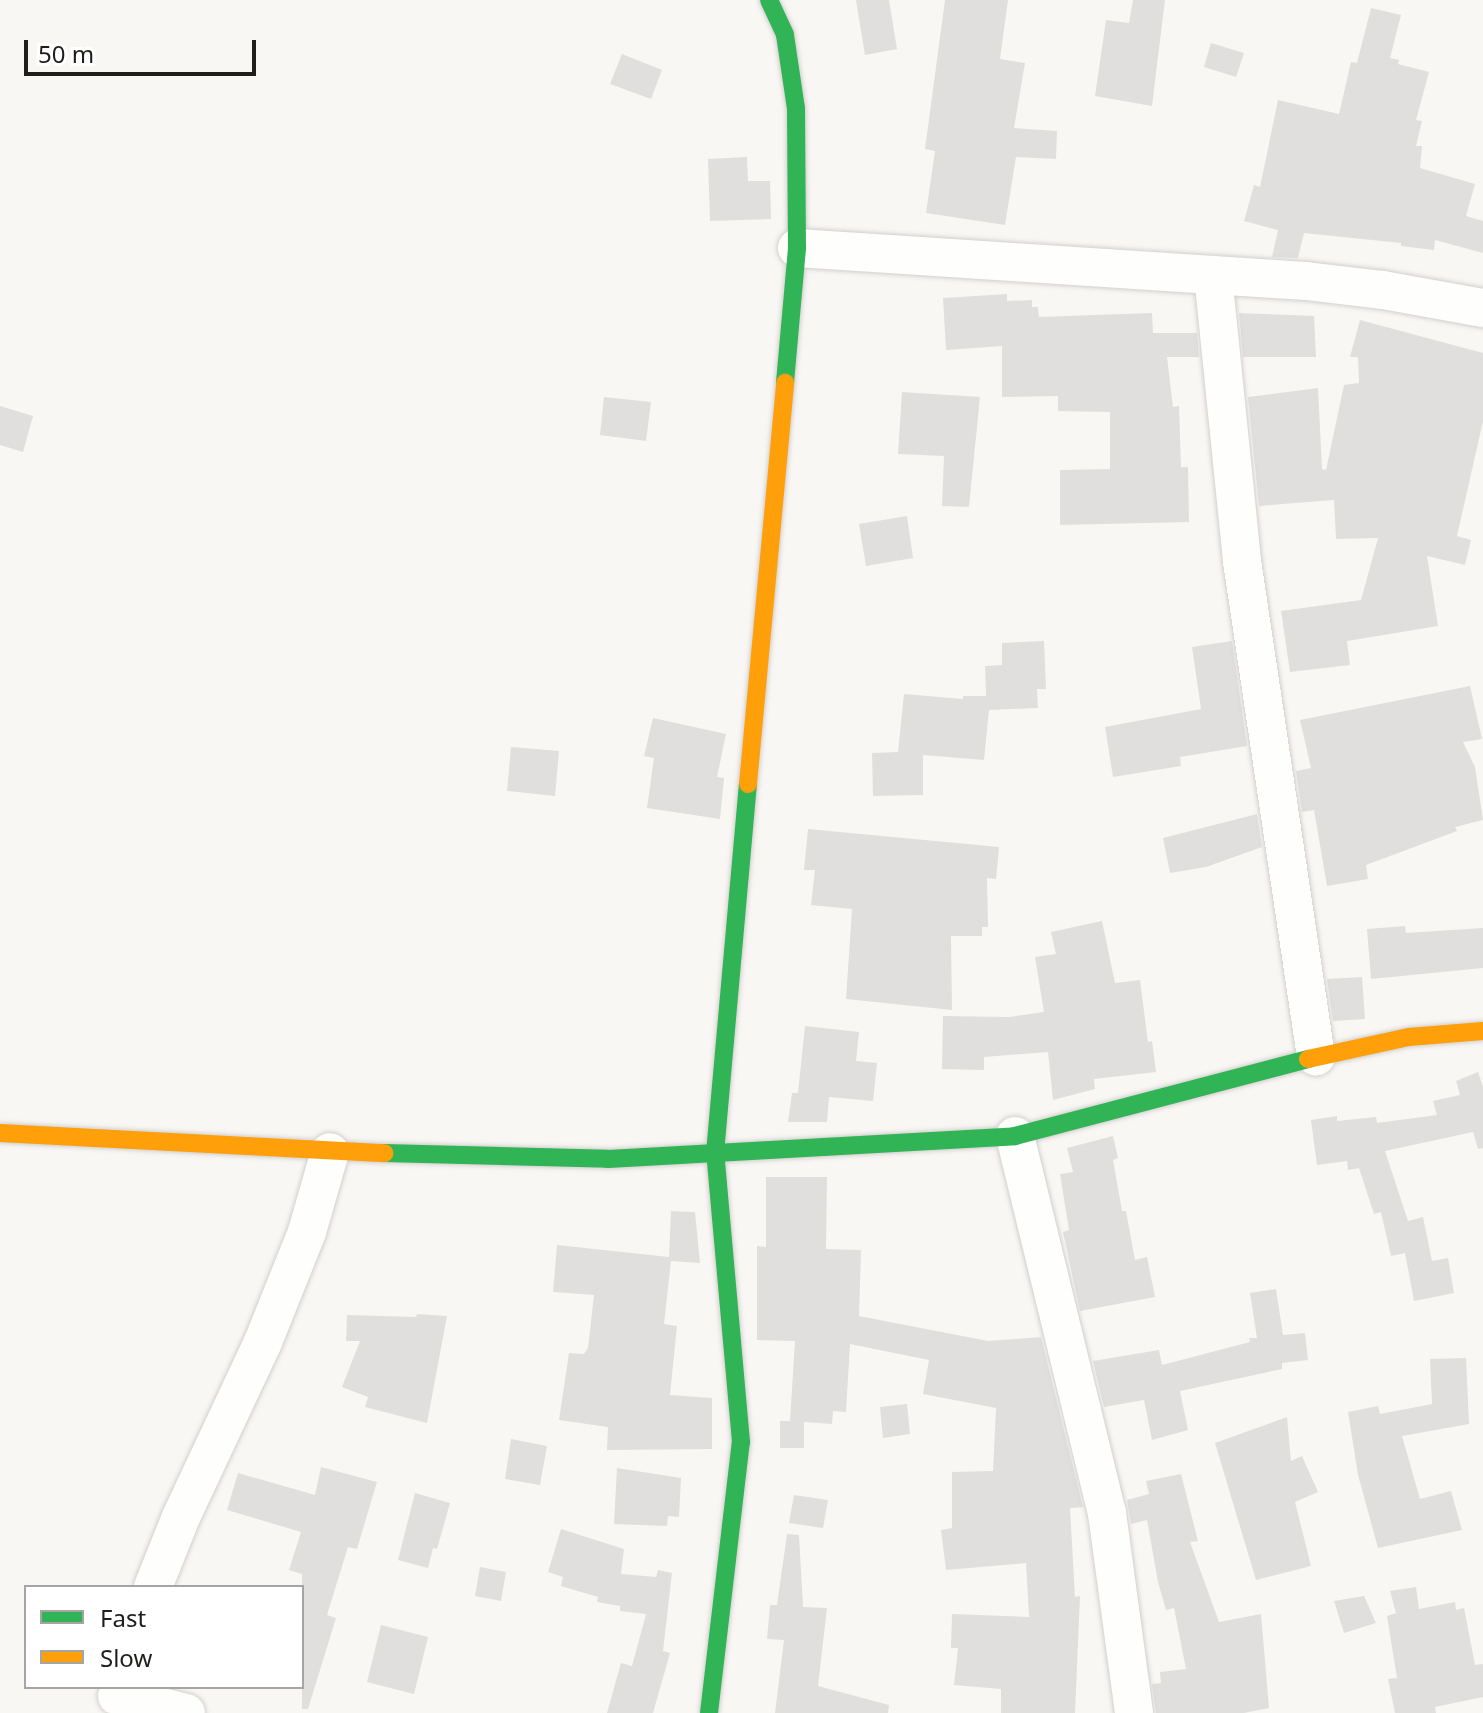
<!DOCTYPE html>
<html>
<head>
<meta charset="utf-8">
<style>
	body { margin:0 }
	#map { position:relative; width:1483px; height:1713px; overflow:hidden; background:#f9f7f4; font-family:"Noto Sans",sans-serif }
	div>[style] { position:absolute }
	.building>* { inset:0; background:#e0dfdd }
	.roads { filter:drop-shadow(0 0 2px #d2d0cf) drop-shadow(0 0 2px #d2d0cf) }
	.street>* { height:38px; margin:-19px; padding:0 19px; transform-origin:19px; border-radius:19px; background:#fefefd }
	.fast>* { height:18px; margin:-9px; padding:0 9px; transform-origin:9px; border-radius:9px; background:#30b455 }
	.slow>* { height:18px; margin:-9px; padding:0 9px; transform-origin:9px; border-radius:9px; background:#ff9f0a }
	span { translate:-50% -50%; white-space:nowrap; text-align:center; line-height:1.15; -webkit-text-stroke:8px #fff; paint-order:stroke }
	.legend { position:absolute; left:24px; top:1585px; width:280px; height:104px; box-sizing:border-box; background:#fff; border:2px solid #a5a5a5; margin:0; padding:10px 14px; list-style:none; font-size:24px; color:#1f1e1d }
	.legend li { display:flex; align-items:center; gap:16px; height:40px }
	.legend b { width:40px; border:2px solid #a5a5a5 }
	.scale { position:absolute; left:24px; top:40px; width:232px; height:36px; box-sizing:border-box; border:4px solid #1f1e1d; border-top:0; padding-left:10px; font-size:24px; line-height:28px; white-space:nowrap; color:#1f1e1d; -webkit-text-stroke:6px #fff; paint-order:stroke }
</style>
</head>
<body>
<div id="map">
	<div class="building">
		<i style="clip-path:polygon(856px 0,889px 0,897px 49px,865px 55px)"></i>
		<i style="clip-path:polygon(945px 0,1008px 0,1000px 59px,1025px 63px,1014px 128px,1057px 131px,1056px 159px,1016px 157px,1005px 225px,926px 213px,935px 151px,925px 149px)"></i>
		<i style="clip-path:polygon(1133px 0,1165px 0,1152px 106px,1095px 96px,1106px 20px,1129px 23px)"></i>
		<i style="clip-path:polygon(1371px 8px,1401px 15px,1390px 58px,1399px 60px,1398px 64px,1429px 72px,1416px 120px,1422px 121px,1416px 146px,1422px 146px,1420px 168px,1475px 184px,1466px 216px,1483px 221px,1483px 253px,1435px 240px,1434px 250px,1401px 246px,1401px 243px,1304px 233px,1298px 258px,1272px 257px,1278px 230px,1244px 221px,1254px 185px,1260px 187px,1278px 100px,1339px 114px,1351px 62px,1357px 63px)"></i>
		<i style="clip-path:polygon(1211px 43px,1244px 53px,1236px 77px,1204px 67px)"></i>
		<i style="clip-path:polygon(622px 54px,662px 70px,651px 99px,610px 84px)"></i>
		<i style="clip-path:polygon(747px 157px,748px 181px,770px 181px,771px 219px,710px 221px,708px 159px)"></i>
		<i style="clip-path:polygon(1007px 294px,1007px 301px,1032px 300px,1032px 307px,1038px 307px,1039px 317px,1152px 313px,1153px 333px,1197px 333px,1199px 357px,1167px 357px,1173px 407px,1179px 406px,1181px 467px,1188px 467px,1189px 522px,1060px 525px,1060px 470px,1110px 469px,1110px 412px,1058px 411px,1058px 396px,1002px 397px,1002px 346px,946px 350px,943px 298px)"></i>
		<i style="clip-path:polygon(1239px 313px,1314px 316px,1316px 357px,1243px 357px)"></i>
		<i style="clip-path:polygon(1360px 320px,1483px 353px,1483px 421px,1457px 536px,1471px 540px,1465px 565px,1427px 556px,1438px 626px,1347px 641px,1350px 665px,1290px 672px,1281px 611px,1361px 600px,1378px 538px,1336px 539px,1334px 500px,1259px 506px,1248px 397px,1318px 388px,1322px 469px,1326px 470px,1344px 385px,1359px 383px,1358px 357px,1350px 357px)"></i>
		<i style="clip-path:polygon(902px 392px,980px 397px,969px 507px,942px 506px,944px 456px,898px 454px)"></i>
		<i style="clip-path:polygon(604px 397px,651px 402px,646px 441px,600px 435px)"></i>
		<i style="clip-path:polygon(0 406px,33px 416px,23px 452px,0 445px)"></i>
		<i style="clip-path:polygon(907px 516px,913px 558px,866px 566px,859px 524px)"></i>
		<i style="clip-path:polygon(1044px 641px,1046px 689px,1037px 689px,1038px 708px,989px 710px,984px 760px,923px 755px,923px 795px,873px 796px,872px 753px,898px 752px,904px 694px,963px 699px,963px 696px,986px 696px,985px 666px,1002px 665px,1002px 643px)"></i>
		<i style="clip-path:polygon(1232px 641px,1247px 746px,1180px 757px,1181px 766px,1113px 777px,1105px 727px,1201px 709px,1192px 647px)"></i>
		<i style="clip-path:polygon(1470px 686px,1482px 739px,1463px 742px,1475px 767px,1483px 820px,1455px 827px,1457px 831px,1366px 865px,1368px 879px,1327px 886px,1314px 810px,1302px 812px,1296px 771px,1311px 768px,1300px 720px)"></i>
		<i style="clip-path:polygon(653px 718px,726px 734px,717px 777px,724px 778px,720px 819px,647px 808px,654px 758px,644px 756px)"></i>
		<i style="clip-path:polygon(511px 747px,559px 751px,555px 796px,507px 791px)"></i>
		<i style="clip-path:polygon(1257px 814px,1262px 847px,1206px 867px,1170px 873px,1163px 838px)"></i>
		<i style="clip-path:polygon(808px 829px,999px 847px,996px 879px,987px 878px,988px 927px,982px 927px,982px 936px,951px 936px,952px 1010px,846px 999px,852px 909px,811px 905px,815px 870px,804px 870px)"></i>
		<i style="clip-path:polygon(1102px 921px,1115px 983px,1140px 980px,1148px 1042px,1152px 1041px,1156px 1072px,1094px 1079px,1095px 1089px,1053px 1100px,1048px 1052px,984px 1057px,984px 1070px,942px 1069px,943px 1016px,1009px 1017px,1044px 1012px,1035px 957px,1056px 954px,1051px 932px)"></i>
		<i style="clip-path:polygon(1405px 926px,1406px 933px,1483px 928px,1483px 968px,1371px 979px,1367px 929px)"></i>
		<i style="clip-path:polygon(1362px 977px,1365px 1019px,1333px 1021px,1327px 979px)"></i>
		<i style="clip-path:polygon(805px 1026px,859px 1032px,856px 1061px,877px 1063px,873px 1101px,829px 1097px,827px 1122px,788px 1122px,792px 1093px,798px 1093px)"></i>
		<i style="clip-path:polygon(1478px 1072px,1483px 1087px,1483px 1148px,1478px 1149px,1473px 1132px,1385px 1151px,1408px 1221px,1423px 1217px,1432px 1261px,1448px 1258px,1454px 1293px,1414px 1301px,1405px 1253px,1391px 1256px,1381px 1212px,1374px 1214px,1359px 1168px,1348px 1170px,1347px 1161px,1317px 1165px,1311px 1120px,1337px 1116px,1337px 1121px,1376px 1117px,1377px 1123px,1437px 1115px,1433px 1101px,1460px 1095px,1456px 1081px)"></i>
		<i style="clip-path:polygon(1113px 1136px,1118px 1158px,1113px 1160px,1122px 1211px,1126px 1211px,1135px 1260px,1147px 1257px,1155px 1297px,1080px 1311px,1063px 1232px,1069px 1230px,1060px 1174px,1073px 1172px,1067px 1148px)"></i>
		<i style="clip-path:polygon(766px 1177px,827px 1177px,826px 1249px,861px 1250px,859px 1316px,988px 1341px,1041px 1337px,1083px 1507px,1070px 1508px,1075px 1597px,1080px 1596px,1075px 1713px,1001px 1713px,1001px 1689px,954px 1685px,958px 1648px,951px 1648px,952px 1614px,1029px 1617px,1026px 1563px,946px 1570px,941px 1530px,952px 1528px,952px 1472px,993px 1471px,996px 1408px,923px 1394px,929px 1360px,850px 1344px,846px 1412px,833px 1411px,832px 1424px,804px 1422px,804px 1448px,780px 1448px,780px 1421px,790px 1421px,795px 1341px,757px 1340px,757px 1246px,766px 1247px)"></i>
		<i style="clip-path:polygon(671px 1211px,695px 1212px,700px 1263px,671px 1261px,664px 1324px,677px 1326px,670px 1395px,712px 1398px,712px 1449px,607px 1450px,608px 1427px,559px 1420px,569px 1353px,584px 1354px,588px 1348px,594px 1295px,553px 1292px,557px 1245px,669px 1257px)"></i>
		<i style="clip-path:polygon(1276px 1289px,1283px 1335px,1305px 1333px,1308px 1360px,1282px 1363px,1282px 1369px,1180px 1391px,1188px 1430px,1152px 1440px,1144px 1400px,1104px 1407px,1093px 1361px,1159px 1350px,1162px 1365px,1250px 1342px,1249px 1338px,1257px 1338px,1250px 1293px)"></i>
		<i style="clip-path:polygon(417px 1314px,447px 1316px,427px 1423px,365px 1407px,368px 1397px,342px 1387px,360px 1341px,346px 1341px,347px 1315px,416px 1317px)"></i>
		<i style="clip-path:polygon(1466px 1358px,1469px 1424px,1402px 1436px,1420px 1499px,1451px 1491px,1462px 1530px,1378px 1548px,1358px 1475px,1348px 1412px,1378px 1406px,1380px 1414px,1432px 1404px,1430px 1359px)"></i>
		<i style="clip-path:polygon(907px 1404px,910px 1434px,883px 1438px,880px 1407px)"></i>
		<i style="clip-path:polygon(1287px 1417px,1291px 1461px,1302px 1456px,1318px 1492px,1295px 1502px,1311px 1566px,1256px 1580px,1215px 1443px)"></i>
		<i style="clip-path:polygon(511px 1439px,547px 1446px,540px 1485px,505px 1479px)"></i>
		<i style="clip-path:polygon(321px 1467px,377px 1482px,357px 1549px,348px 1547px,327px 1615px,336px 1618px,308px 1709px,302px 1709px,302px 1574px,289px 1570px,301px 1532px,227px 1510px,238px 1473px,315px 1495px)"></i>
		<i style="clip-path:polygon(617px 1468px,681px 1478px,679px 1517px,668px 1516px,667px 1526px,614px 1524px)"></i>
		<i style="clip-path:polygon(1181px 1474px,1198px 1541px,1190px 1542px,1219px 1622px,1261px 1614px,1269px 1708px,1244px 1713px,1156px 1713px,1152px 1684px,1161px 1683px,1160px 1672px,1186px 1669px,1174px 1608px,1166px 1610px,1158px 1582px,1147px 1520px,1131px 1524px,1127px 1500px,1149px 1494px,1146px 1481px)"></i>
		<i style="clip-path:polygon(415px 1493px,450px 1503px,437px 1549px,433px 1548px,428px 1568px,398px 1560px)"></i>
		<i style="clip-path:polygon(794px 1495px,828px 1500px,823px 1528px,789px 1523px)"></i>
		<i style="clip-path:polygon(561px 1529px,624px 1549px,621px 1574px,656px 1577px,658px 1570px,672px 1573px,663px 1651px,670px 1653px,653px 1713px,607px 1713px,621px 1663px,632px 1666px,646px 1614px,620px 1611px,620px 1606px,597px 1602px,598px 1597px,561px 1586px,563px 1577px,548px 1572px)"></i>
		<i style="clip-path:polygon(787px 1534px,799px 1535px,803px 1607px,827px 1608px,818px 1686px,889px 1705px,888px 1713px,775px 1713px,784px 1640px,767px 1639px,770px 1605px,777px 1605px)"></i>
		<i style="clip-path:polygon(480px 1567px,506px 1572px,501px 1601px,475px 1596px)"></i>
		<i style="clip-path:polygon(1416px 1587px,1419px 1609px,1455px 1602px,1456px 1610px,1464px 1608px,1475px 1665px,1483px 1664px,1483px 1697px,1435px 1707px,1436px 1713px,1395px 1713px,1388px 1679px,1397px 1678px,1387px 1616px,1396px 1613px,1390px 1591px)"></i>
		<i style="clip-path:polygon(1364px 1596px,1376px 1623px,1344px 1633px,1334px 1601px)"></i>
		<i style="clip-path:polygon(381px 1625px,428px 1637px,414px 1694px,367px 1682px)"></i>
	</div>
	<div class="roads">
		<div class="street">
			<i style="left:797px;top:248px;width:510px;rotate:3.71deg"></i>
			<i style="left:1306px;top:281px;width:78px;rotate:6.7deg"></i>
			<i style="left:1383px;top:290px;width:102px;rotate:10.2deg"></i>
			<i style="left:1213px;top:275px;width:287px;rotate:84.2deg"></i>
			<i style="left:1242px;top:561px;width:501px;rotate:81.51deg"></i>
			<i style="left:1015px;top:1136px;width:388px;rotate:76.3deg"></i>
			<i style="left:1107px;top:1513px;width:202px;rotate:82.3deg"></i>
			<i style="left:153px;top:1587px;width:75px;rotate:-68.2deg"></i>
			<i style="left:181px;top:1517px;width:193px;rotate:-64.9deg"></i>
			<i style="left:263px;top:1342px;width:118px;rotate:-68.2deg"></i>
			<i style="left:307px;top:1232px;width:83px;rotate:-74deg"></i>
			<i style="left:117px;top:1696px;width:71px;rotate:13.8deg"></i>
		</div>
		<div class="fast">
			<i style="left:769px;top:0;width:38px;rotate:65deg"></i>
			<i style="left:785px;top:35px;width:75px;rotate:81.5deg"></i>
			<i style="left:796px;top:109px;width:139px;rotate:89.6deg"></i>
			<i style="left:797px;top:248px;width:136px;rotate:95.1deg"></i>
			<i style="left:384px;top:1153px;width:224px;rotate:1.5deg"></i>
			<i style="left:608px;top:1159px;width:408px;rotate:-3.2deg"></i>
			<i style="left:1015px;top:1136px;width:303px;rotate:-14.7deg"></i>
			<i style="left:709px;top:1713px;width:273px;rotate:-83.3deg"></i>
			<i style="left:741px;top:1442px;width:290px;rotate:-95.1deg"></i>
			<i style="left:715px;top:1153px;width:370px;rotate:-84.9deg"></i>
		</div>
		<div class="slow">
			<i style="left:748px;top:784px;width:403px;rotate:-84.7deg"></i>
			<i style="left:1308px;top:1059px;width:103px;rotate:-12.3deg"></i>
			<i style="left:1409px;top:1037px;width:74px;rotate:-4.6deg"></i>
			<i style="left:0;top:1133px;width:385px;rotate:3deg"></i>
		</div>
	</div>
	<ul class="legend">
	<li><b style="height:10px;background:#30b455"></b>Fast</li>
	<li><b style="height:10px;background:#ff9f0a"></b>Slow</li>
	</ul>
	<div class="scale">50 m</div>
</div>
</body>
</html>
